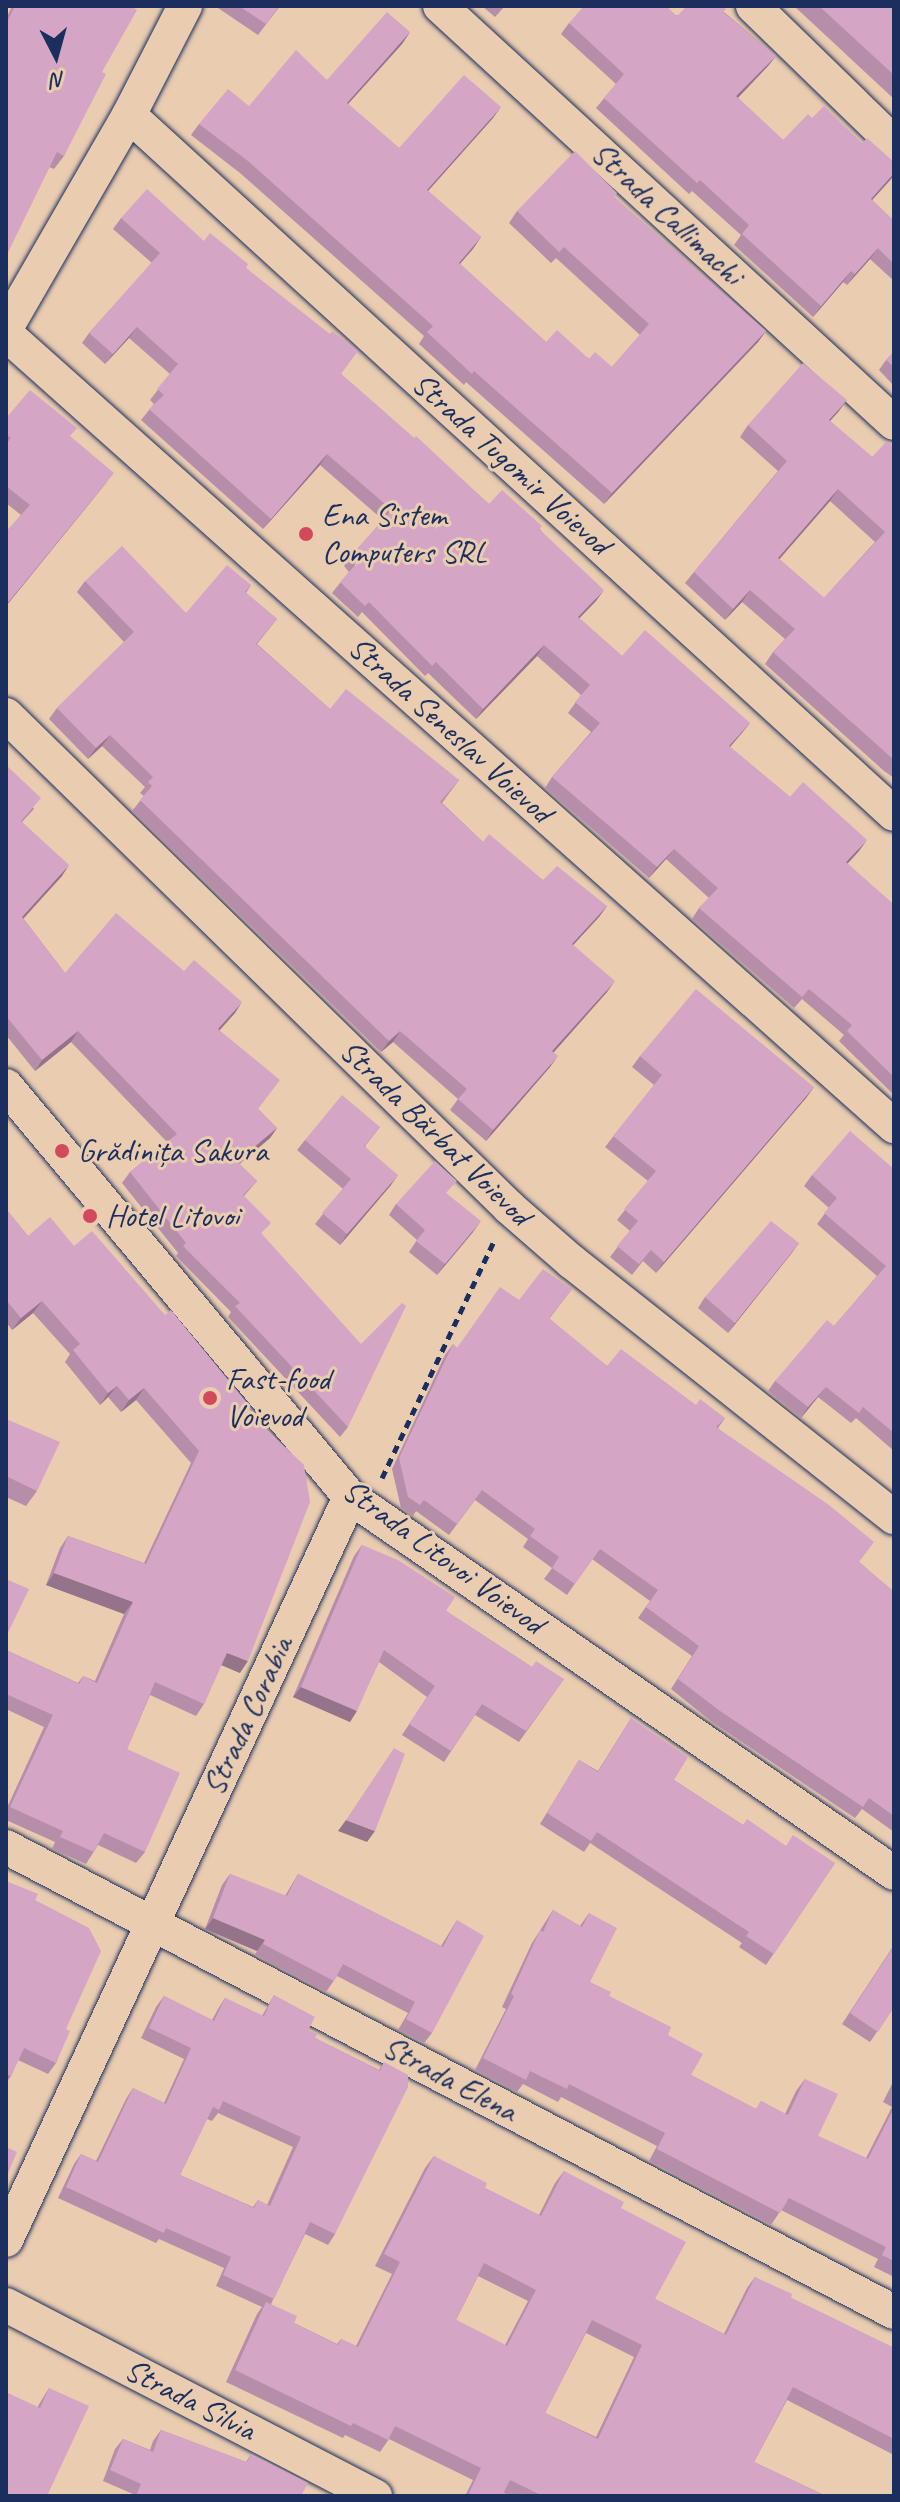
<!DOCTYPE html>
<html>
<head>
<meta charset="utf-8">
<style>
	body { margin:0 }
	#map { position:relative; width:900px; height:2502px; overflow:hidden; background:#eaccb0; font-family:Caveat,sans-serif }
	div>[style] { position:absolute }
	.path>* { height:5px; margin-top:-2.5px; transform-origin:0; background:repeating-linear-gradient(90deg,#1b2f5e 0 8px,transparent 0 14px) }
	.roads { filter:drop-shadow(0 0 2px #1b2f5e) drop-shadow(0 0 2px #1b2f5e) }
	.street>* { height:34px; margin:-17px; padding:0 17px; transform-origin:17px; border-radius:17px; background:#eaccb0 }
	.wall>* { inset:0; background:#b78eaa }
	.shaded-wall>* { inset:0; background:#95748b }
	.building>* { inset:0; background:#d5a5c6 }
	.dots>* { width:22px; height:22px; translate:-50% -50%; box-sizing:border-box; border:4px solid #eaccb0; border-radius:50% }
	span { translate:-50% -50%; white-space:nowrap; text-align:center; line-height:1.15; -webkit-text-stroke:6px #eaccb0; paint-order:stroke }
	.street-label { font-size:32px; color:#1b2f5e }
	.poi-label { font-size:32px; color:#1b2f5e }
	.left { translate:0 -50%; text-align:left }
	.frame { position:absolute; inset:0; border:8px solid #1b2f5e; pointer-events:none }
	.north { position:absolute; left:16px; top:16px; width:80px; height:80px; -webkit-text-stroke:6px #eaccb0; paint-order:stroke; rotate:174deg; font-size:22px; font-weight:700; line-height:32px; text-align:center; color:#1b2f5e }
	.north::after { content:''; display:block; margin:auto; width:28px; height:36px; background:#1b2f5e; clip-path:polygon(50% 0,100% 100%,50% 72%,0 100%) }
</style>
</head>
<body>
<div id="map">
	<div class="path">
		<i style="left:382px;top:1478px;width:262px;rotate:-64.7deg"></i>
	</div>
	<div class="roads">
		<div class="street">
			<i style="left:440px;top:6px;width:616px;rotate:42.57deg"></i>
			<i style="left:753px;top:6px;width:197px;rotate:44.2deg"></i>
			<i style="left:129px;top:115px;width:1036px;rotate:42.42deg"></i>
			<i style="left:6px;top:328px;width:246px;rotate:-60deg"></i>
			<i style="left:129px;top:115px;width:123px;rotate:-62.8deg"></i>
			<i style="left:6px;top:334px;width:1190px;rotate:41.73deg"></i>
			<i style="left:6px;top:715px;width:705px;rotate:44.37deg"></i>
			<i style="left:510px;top:1208px;width:82px;rotate:41.1deg"></i>
			<i style="left:572px;top:1262px;width:411px;rotate:38.4deg"></i>
			<i style="left:6px;top:1086px;width:536px;rotate:50.07deg"></i>
			<i style="left:350px;top:1497px;width:661px;rotate:34.65deg"></i>
			<i style="left:6px;top:1847px;width:1002px;rotate:27.64deg"></i>
			<i style="left:6px;top:2240px;width:819px;rotate:-65.16deg"></i>
			<i style="left:6px;top:2305px;width:416px;rotate:27.4deg"></i>
		</div>
	</div>
	<div class="wall">
		<i style="clip-path:polygon(12px 6px,131px 6px,64px 156px,54px 169px,49px 167px,6px 256px,6px 19px)"></i>
		<i style="clip-path:polygon(215px 6px,280px 6px,258px 35px)"></i>
		<i style="clip-path:polygon(482px 6px,505px 6px,495px 17px)"></i>
		<i style="clip-path:polygon(794px 6px,894px 6px,894px 99px)"></i>
		<i style="clip-path:polygon(724px 12px,776px 56px,768px 66px,738px 98px,783px 140px,812px 118px,892px 178px,872px 200px,894px 221px,894px 281px,870px 259px,847px 285px,843px 282px,813px 317px,734px 245px,741px 235px,692px 191px,689px 194px,596px 108px,616px 84px,561px 34px,569px 23px)"></i>
		<i style="clip-path:polygon(410px 32px,402px 44px,348px 104px,399px 148px,493px 118px,428px 191px,481px 237px,460px 264px,546px 342px,612px 367px,640px 335px,556px 258px,551px 263px,509px 223px,517px 211px,614px 197px,766px 331px,758px 342px,604px 504px,466px 382px,464px 385px,419px 344px,424px 336px,240px 173px,191px 135px,199px 124px,327px 80px)"></i>
		<i style="clip-path:polygon(121px 218px,204px 241px,246px 268px,341px 374px,489px 504px,540px 529px,596px 601px,579px 618px,622px 656px,750px 723px,730px 747px,790px 797px,859px 851px,847px 864px,892px 903px,894px 900px,894px 1095px,839px 1041px,844px 1035px,802px 999px,794px 1008px,692px 919px,699px 908px,709px 898px,666px 859px,649px 878px,545px 788px,552px 777px,591px 732px,568px 713px,581px 695px,537px 656px,476px 719px,428px 673px,425px 676px,362px 612px,358px 617px,332px 593px,349px 572px,344px 566px,351px 556px,383px 520px,320px 465px,263px 529px,141px 420px,154px 404px,150px 400px,170px 374px,129px 338px,105px 364px,82px 343px,89px 333px,152px 263px,113px 229px)"></i>
		<i style="clip-path:polygon(894px 352px,894px 386px,879px 370px,886px 360px)"></i>
		<i style="clip-path:polygon(evenodd,839px 411px,830px 421px,872px 457px,894px 448px,894px 778px,884px 771px,765px 664px,773px 652px,785px 639px,742px 602px,725px 620px,685px 583px,694px 572px,778px 471px,740px 437px,748px 425px,839px 411px,830px 501px,875px 542px,824px 598px,779px 559px,830px 501px)"></i>
		<i style="clip-path:polygon(6px 418px,71px 437px,106px 483px,6px 606px,6px 532px,21px 515px,6px 503px)"></i>
		<i style="clip-path:polygon(85px 581px,186px 613px,251px 585px,246px 593px,277px 619px,257px 644px,330px 709px,459px 780px,442px 803px,483px 842px,543px 880px,607px 906px,599px 917px,573px 945px,607px 992px,554px 1052px,550px 1067px,486px 1141px,450px 1110px,458px 1099px,393px 1042px,381px 1052px,132px 811px,144px 796px,140px 793px,145px 787px,102px 746px,88px 759px,49px 719px,57px 708px,124px 642px,77px 592px)"></i>
		<i style="clip-path:polygon(6px 765px,34px 809px,22px 822px,62px 876px,23px 918px,65px 973px,235px 1013px,219px 1030px,258px 1109px,277px 1128px,270px 1138px,239px 1164px,257px 1181px,244px 1196px,348px 1427px,340px 1437px,228px 1317px,231px 1312px,176px 1256px,178px 1253px,122px 1183px,130px 1172px,167px 1142px,71px 1042px,35px 1071px,6px 1035px)"></i>
		<i style="clip-path:polygon(640px 1056px,814px 1087px,806px 1098px,656px 1273px,643px 1261px,632px 1275px,610px 1257px,630px 1231px,617px 1220px,648px 1181px,605px 1147px,654px 1085px,632px 1067px)"></i>
		<i style="clip-path:polygon(380px 1127px,365px 1146px,391px 1185px,340px 1245px,315px 1224px,343px 1189px,297px 1150px,305px 1140px)"></i>
		<i style="clip-path:polygon(894px 1169px,894px 1451px,856px 1418px,851px 1423px,818px 1397px,801px 1418px,768px 1391px,775px 1381px,834px 1326px,877px 1276px,817px 1224px,829px 1208px,804px 1186px,812px 1175px)"></i>
		<i style="clip-path:polygon(447px 1194px,473px 1232px,437px 1275px,409px 1252px,417px 1240px,389px 1215px,396px 1204px)"></i>
		<i style="clip-path:polygon(6px 1209px,28px 1236px,74px 1246px,165px 1315px,247px 1403px,244px 1408px,240px 1673px,221px 1665px,204px 1704px,196px 1716px,150px 1695px,127px 1749px,145px 1852px,136px 1863px,98px 1845px,86px 1864px,52px 1849px,55px 1842px,6px 1820px,6px 1810px,44px 1727px,6px 1709px,6px 1650px,78px 1683px,83px 1676px,95px 1681px,124px 1614px,46px 1585px,60px 1548px,68px 1536px,144px 1563px,191px 1463px,136px 1400px,121px 1412px,108px 1397px,100px 1405px,65px 1362px,70px 1354px,33px 1313px,12px 1330px,6px 1322px)"></i>
		<i style="clip-path:polygon(799px 1243px,728px 1333px,698px 1308px,705px 1297px)"></i>
		<i style="clip-path:polygon(572px 1289px,549px 1319px,607px 1366px,725px 1418px,718px 1428px,859px 1562px,894px 1592px,894px 1832px,862px 1809px,855px 1818px,712px 1722px,671px 1689px,692px 1656px,638px 1618px,650px 1601px,592px 1559px,567px 1595px,544px 1579px,552px 1568px,523px 1547px,528px 1539px,475px 1500px,449px 1535px,416px 1511px,413px 1516px,401px 1508px,392px 1469px,445px 1355px,453px 1344px,457px 1348px,519px 1300px)"></i>
		<i style="clip-path:polygon(6px 1419px,37px 1491px,26px 1506px,6px 1497px)"></i>
		<i style="clip-path:polygon(362px 1545px,446px 1611px,532px 1667px,564px 1679px,519px 1742px,475px 1715px,444px 1762px,402px 1735px,427px 1697px,379px 1662px,350px 1722px,293px 1697px,354px 1556px)"></i>
		<i style="clip-path:polygon(631px 1718px,674px 1780px,743px 1825px,786px 1846px,835px 1863px,766px 1965px,739px 1947px,742px 1943px,590px 1843px,584px 1852px,540px 1824px,579px 1760px,598px 1771px)"></i>
		<i style="clip-path:polygon(230px 1874px,285px 1896px,298px 1874px,441px 1946px,457px 1920px,432px 2033px,424px 2043px,398px 2030px,408px 2013px,337px 1976px,326px 1992px,255px 1955px,257px 1951px,205px 1929px,222px 1885px)"></i>
		<i style="clip-path:polygon(6px 1881px,35px 1900px,66px 2029px,56px 2063px,48px 2074px,18px 2060px,11px 2076px,6px 2083px)"></i>
		<i style="clip-path:polygon(553px 1910px,580px 1926px,589px 1913px,590px 1982px,609px 1996px,668px 2035px,691px 2075px,756px 2109px,761px 2101px,785px 2114px,796px 2091px,805px 2079px,818px 2136px,866px 2158px,892px 2107px,883px 2102px,894px 2080px,894px 2277px,874px 2267px,878px 2259px,781px 2210px,771px 2225px,649px 2161px,657px 2146px,561px 2097px,558px 2102px,523px 2084px,517px 2092px,475px 2070px,506px 2009px,502px 2007px,532px 1943px)"></i>
		<i style="clip-path:polygon(894px 1945px,894px 2007px,870px 2042px,842px 2024px)"></i>
		<i style="clip-path:polygon(evenodd,274px 1995px,315px 2038px,379px 2070px,384px 2062px,335px 2234px,328px 2245px,305px 2234px,271px 2304px,294px 2323px,337px 2344px,341px 2339px,356px 2346px,392px 2274px,375px 2266px,425px 2168px,434px 2156px,485px 2188px,539px 2215px,555px 2183px,564px 2171px,621px 2208px,655px 2299px,724px 2334px,747px 2288px,755px 2277px,791px 2298px,894px 2348px,894px 2455px,787px 2400px,754px 2462px,826px 2496px,510px 2496px,504px 2493px,502px 2496px,465px 2496px,473px 2480px,389px 2439px,380px 2452px,345px 2435px,343px 2438px,226px 2382px,257px 2314px,262px 2307px,216px 2286px,224px 2268px,159px 2239px,156px 2243px,58px 2198px,74px 2164px,81px 2154px,96px 2161px,126px 2099px,133px 2088px,164px 2103px,184px 2059px,141px 2038px,156px 2007px,164px 1996px,212px 2020px,218px 2009px,225px 1998px,262px 2016px,274px 1995px,218px 2113px,293px 2147px,267px 2205px,258px 2200px,253px 2207px,180px 2175px,207px 2119px,212px 2121px,218px 2113px,274px 1995px,478px 2276px,528px 2301px,505px 2345px,456px 2320px,478px 2276px,274px 1995px,586px 2333px,634px 2357px,596px 2437px,545px 2413px,586px 2333px)"></i>
		<i style="clip-path:polygon(49px 2388px,47px 2496px,38px 2406px)"></i>
		<i style="clip-path:polygon(161px 2430px,246px 2462px,251px 2454px,301px 2496px,133px 2496px,133px 2494px,103px 2481px,115px 2449px,123px 2439px,150px 2450px,153px 2441px)"></i>
	</div>
	<div class="shaded-wall">
		<i style="clip-path:polygon(410px 32px,402px 44px,339px 114px,347px 103px)"></i>
		<i style="clip-path:polygon(776px 56px,768px 66px,729px 107px,736px 96px)"></i>
		<i style="clip-path:polygon(501px 107px,493px 118px,419px 201px,427px 190px)"></i>
		<i style="clip-path:polygon(894px 173px,892px 178px,863px 210px,871px 199px)"></i>
		<i style="clip-path:polygon(481px 237px,473px 249px,451px 274px,459px 263px)"></i>
		<i style="clip-path:polygon(878px 248px,870px 259px,847px 285px,855px 274px)"></i>
		<i style="clip-path:polygon(851px 271px,843px 282px,813px 317px,821px 306px)"></i>
		<i style="clip-path:polygon(137px 327px,129px 338px,105px 364px,113px 354px)"></i>
		<i style="clip-path:polygon(766px 331px,758px 342px,604px 504px,612px 493px)"></i>
		<i style="clip-path:polygon(847px 400px,839px 411px,820px 432px,829px 420px)"></i>
		<i style="clip-path:polygon(327px 454px,320px 465px,263px 529px,271px 519px)"></i>
		<i style="clip-path:polygon(114px 473px,106px 483px,6px 606px,6px 605px)"></i>
		<i style="clip-path:polygon(838px 489px,830px 501px,770px 570px,778px 558px)"></i>
		<i style="clip-path:polygon(604px 590px,596px 601px,570px 628px,578px 617px)"></i>
		<i style="clip-path:polygon(750px 590px,742px 602px,725px 620px,733px 609px)"></i>
		<i style="clip-path:polygon(544px 645px,537px 656px,476px 719px,483px 709px)"></i>
		<i style="clip-path:polygon(750px 723px,742px 733px,722px 756px,729px 746px)"></i>
		<i style="clip-path:polygon(110px 735px,102px 746px,88px 759px,96px 748px)"></i>
		<i style="clip-path:polygon(867px 840px,859px 851px,839px 873px,846px 862px)"></i>
		<i style="clip-path:polygon(674px 849px,666px 859px,649px 878px,657px 867px)"></i>
		<i style="clip-path:polygon(69px 865px,62px 876px,15px 928px,22px 917px)"></i>
		<i style="clip-path:polygon(607px 906px,599px 917px,564px 955px,572px 944px)"></i>
		<i style="clip-path:polygon(615px 981px,607px 992px,545px 1062px,552px 1051px)"></i>
		<i style="clip-path:polygon(242px 1002px,235px 1013px,211px 1040px,218px 1029px)"></i>
		<i style="clip-path:polygon(78px 1031px,71px 1042px,35px 1071px,42px 1060px)"></i>
		<i style="clip-path:polygon(400px 1031px,393px 1042px,381px 1052px,389px 1041px)"></i>
		<i style="clip-path:polygon(558px 1056px,550px 1067px,486px 1141px,493px 1130px)"></i>
		<i style="clip-path:polygon(814px 1087px,806px 1098px,656px 1273px,664px 1262px)"></i>
		<i style="clip-path:polygon(277px 1128px,270px 1138px,230px 1172px,237px 1161px)"></i>
		<i style="clip-path:polygon(398px 1175px,391px 1185px,340px 1245px,347px 1234px)"></i>
		<i style="clip-path:polygon(481px 1221px,473px 1232px,437px 1275px,445px 1264px)"></i>
		<i style="clip-path:polygon(799px 1243px,791px 1254px,728px 1333px,735px 1323px)"></i>
		<i style="clip-path:polygon(42px 1301px,33px 1313px,12px 1330px,21px 1318px)"></i>
		<i style="clip-path:polygon(117px 1386px,108px 1397px,100px 1405px,108px 1393px)"></i>
		<i style="clip-path:polygon(826px 1387px,818px 1397px,801px 1418px,808px 1407px)"></i>
		<i style="clip-path:polygon(144px 1388px,136px 1400px,121px 1412px,129px 1400px)"></i>
		<i style="clip-path:polygon(54px 1573px,133px 1602px,124px 1614px,46px 1585px)"></i>
		<i style="clip-path:polygon(227px 1653px,248px 1661px,240px 1673px,219px 1664px)"></i>
		<i style="clip-path:polygon(301px 1687px,357px 1711px,350px 1722px,293px 1697px)"></i>
		<i style="clip-path:polygon(346px 1820px,375px 1831px,367px 1842px,338px 1831px)"></i>
		<i style="clip-path:polygon(213px 1918px,265px 1940px,257px 1951px,205px 1929px)"></i>
	</div>
	<div class="building">
		<i style="clip-path:polygon(15px 6px,131px 6px,137px 10px,102px 72px,106px 74px,64px 156px,57px 152px,6px 256px,6px 24px)"></i>
		<i style="clip-path:polygon(239px 6px,279px 6px,266px 24px)"></i>
		<i style="clip-path:polygon(584px 6px,666px 6px,677px 16px,687px 6px,723px 6px,726px 9px,723px 12px,776px 56px,736px 96px,783px 140px,808px 114px,812px 118px,824px 106px,862px 143px,867px 138px,894px 162px,894px 173px,871px 199px,894px 221px,894px 264px,878px 248px,855px 274px,851px 271px,821px 306px,742px 234px,749px 225px,700px 180px,697px 183px,604px 98px,624px 74px,569px 23px)"></i>
		<i style="clip-path:polygon(819px 6px,894px 6px,894px 75px)"></i>
		<i style="clip-path:polygon(387px 12px,410px 32px,347px 103px,399px 148px,464px 75px,501px 107px,427px 190px,481px 237px,459px 263px,546px 342px,557px 330px,589px 359px,595px 352px,612px 367px,649px 324px,564px 247px,559px 252px,517px 211px,575px 151px,617px 193px,614px 197px,766px 331px,612px 493px,474px 371px,472px 374px,427px 332px,433px 326px,248px 161px,199px 124px,228px 89px,249px 106px,296px 50px,327px 80px)"></i>
		<i style="clip-path:polygon(147px 189px,204px 241px,210px 233px,248px 264px,246px 268px,330px 334px,332px 331px,358px 351px,341px 374px,414px 438px,416px 436px,489px 504px,502px 490px,542px 526px,539px 529px,604px 590px,578px 617px,622px 656px,645px 630px,750px 723px,729px 746px,790px 797px,803px 782px,867px 840px,846px 862px,892px 903px,894px 900px,894px 1077px,847px 1031px,852px 1025px,809px 989px,802px 997px,699px 908px,718px 888px,674px 849px,657px 867px,552px 777px,600px 723px,575px 702px,590px 685px,544px 645px,483px 709px,436px 662px,432px 666px,369px 602px,365px 606px,340px 582px,358px 562px,351px 556px,392px 510px,327px 454px,271px 519px,149px 409px,164px 395px,157px 389px,178px 364px,137px 327px,113px 354px,89px 333px,160px 253px,121px 218px)"></i>
		<i style="clip-path:polygon(894px 352px,894px 367px,886px 360px)"></i>
		<i style="clip-path:polygon(evenodd,803px 363px,847px 400px,829px 420px,872px 457px,887px 441px,894px 448px,894px 760px,773px 652px,795px 629px,750px 590px,733px 609px,694px 572px,787px 461px,748px 425px,803px 363px,838px 489px,885px 532px,824px 598px,778px 558px,838px 489px)"></i>
		<i style="clip-path:polygon(30px 390px,77px 428px,70px 436px,114px 473px,6px 605px,6px 532px,30px 505px,6px 486px,6px 444px,11px 438px,6px 434px,6px 418px)"></i>
		<i style="clip-path:polygon(122px 546px,186px 613px,227px 565px,251px 585px,245px 592px,277px 619px,256px 644px,330px 709px,346px 689px,459px 780px,440px 802px,483px 842px,489px 834px,543px 880px,557px 866px,607px 906px,572px 944px,615px 981px,552px 1051px,558px 1056px,493px 1130px,458px 1099px,467px 1089px,400px 1031px,389px 1041px,140px 800px,152px 786px,148px 782px,153px 777px,110px 735px,96px 748px,57px 708px,134px 632px,85px 581px)"></i>
		<i style="clip-path:polygon(6px 765px,41px 798px,21px 821px,69px 865px,22px 917px,65px 973px,116px 913px,184px 971px,194px 960px,242px 1002px,218px 1029px,280px 1080px,258px 1109px,277px 1128px,237px 1161px,257px 1181px,243px 1195px,271px 1223px,261px 1233px,361px 1344px,402px 1303px,406px 1306px,348px 1427px,235px 1306px,240px 1303px,183px 1246px,186px 1243px,130px 1172px,177px 1134px,78px 1031px,42px 1060px,6px 1016px)"></i>
		<i style="clip-path:polygon(696px 989px,814px 1087px,664px 1262px,651px 1250px,639px 1264px,617px 1246px,638px 1221px,624px 1209px,656px 1171px,613px 1136px,662px 1075px,640px 1056px)"></i>
		<i style="clip-path:polygon(342px 1095px,380px 1127px,364px 1146px,398px 1175px,347px 1234px,322px 1213px,351px 1179px,305px 1140px)"></i>
		<i style="clip-path:polygon(850px 1131px,894px 1169px,894px 1433px,863px 1407px,859px 1413px,826px 1387px,808px 1407px,775px 1381px,827px 1320px,834px 1326px,886px 1266px,824px 1213px,837px 1198px,812px 1175px)"></i>
		<i style="clip-path:polygon(435px 1161px,457px 1181px,446px 1193px,481px 1221px,445px 1264px,416px 1241px,425px 1230px,396px 1204px)"></i>
		<i style="clip-path:polygon(6px 1209px,28px 1236px,50px 1217px,74px 1246px,92px 1231px,165px 1315px,171px 1310px,247px 1403px,243px 1407px,304px 1465px,310px 1502px,248px 1661px,227px 1653px,204px 1704px,155px 1682px,127px 1749px,180px 1773px,145px 1852px,104px 1833px,94px 1852px,60px 1837px,63px 1831px,10px 1807px,53px 1715px,6px 1694px,6px 1650px,79px 1684px,83px 1676px,97px 1683px,133px 1602px,54px 1573px,68px 1536px,146px 1564px,199px 1451px,144px 1388px,129px 1400px,117px 1386px,108px 1393px,73px 1350px,80px 1344px,42px 1301px,21px 1318px,6px 1300px)"></i>
		<i style="clip-path:polygon(771px 1221px,799px 1243px,735px 1323px,705px 1297px)"></i>
		<i style="clip-path:polygon(543px 1269px,572px 1289px,549px 1318px,607px 1366px,621px 1349px,696px 1405px,700px 1399px,725px 1418px,716px 1427px,829px 1505px,874px 1542px,859px 1562px,894px 1592px,894px 1816px,869px 1798px,863px 1807px,720px 1711px,678px 1679px,699px 1646px,646px 1607px,658px 1590px,600px 1549px,575px 1584px,552px 1568px,559px 1557px,530px 1536px,535px 1529px,482px 1490px,457px 1524px,424px 1500px,420px 1505px,408px 1497px,399px 1458px,453px 1344px,457px 1348px,500px 1287px,519px 1300px)"></i>
		<i style="clip-path:polygon(6px 1419px,60px 1442px,37px 1491px,6px 1476px)"></i>
		<i style="clip-path:polygon(362px 1545px,398px 1560px,455px 1597px,446px 1611px,532px 1667px,536px 1661px,564px 1679px,526px 1731px,482px 1704px,451px 1751px,409px 1724px,435px 1686px,384px 1650px,357px 1711px,301px 1687px)"></i>
		<i style="clip-path:polygon(6px 1579px,29px 1589px,6px 1637px)"></i>
		<i style="clip-path:polygon(631px 1718px,688px 1757px,674px 1780px,743px 1825px,747px 1819px,786px 1846px,793px 1835px,835px 1863px,774px 1954px,746px 1936px,749px 1932px,597px 1832px,591px 1841px,547px 1813px,579px 1760px,598px 1772px)"></i>
		<i style="clip-path:polygon(394px 1748px,405px 1754px,375px 1831px,346px 1820px)"></i>
		<i style="clip-path:polygon(230px 1874px,287px 1896px,298px 1874px,443px 1947px,457px 1920px,484px 1936px,432px 2033px,406px 2019px,415px 2002px,343px 1964px,334px 1981px,263px 1944px,265px 1940px,213px 1918px)"></i>
		<i style="clip-path:polygon(6px 1881px,38px 1894px,35px 1900px,89px 1928px,101px 1951px,66px 2029px,70px 2031px,56px 2063px,24px 2048px,11px 2076px,6px 2074px)"></i>
		<i style="clip-path:polygon(553px 1910px,582px 1927px,589px 1913px,617px 1928px,590px 1982px,611px 1992px,609px 1996px,671px 2027px,668px 2035px,703px 2054px,691px 2075px,756px 2109px,761px 2101px,788px 2115px,805px 2079px,838px 2094px,818px 2136px,868px 2159px,894px 2108px,894px 2261px,882px 2255px,886px 2247px,789px 2198px,780px 2213px,657px 2149px,665px 2133px,569px 2084px,567px 2089px,530px 2071px,526px 2080px,483px 2058px,514px 1996px,511px 1994px,540px 1930px,543px 1932px)"></i>
		<i style="clip-path:polygon(894px 1946px,894px 2007px,878px 2032px,850px 2013px)"></i>
		<i style="clip-path:polygon(evenodd,274px 1995px,315px 2017px,308px 2030px,317px 2034px,315px 2038px,380px 2071px,384px 2062px,408px 2075px,408px 2087px,335px 2234px,310px 2222px,274px 2299px,223px 2275px,231px 2257px,166px 2228px,164px 2233px,66px 2187px,81px 2154px,98px 2162px,133px 2088px,166px 2104px,191px 2048px,149px 2028px,164px 1996px,214px 2021px,225px 1998px,264px 2016px,274px 1995px,223px 2101px,301px 2137px,270px 2206px,258px 2200px,254px 2208px,180px 2175px,213px 2107px,219px 2110px,223px 2101px)"></i>
		<i style="clip-path:polygon(6px 2147px,17px 2152px,6px 2178px)"></i>
		<i style="clip-path:polygon(evenodd,434px 2156px,487px 2183px,485px 2188px,541px 2216px,564px 2171px,624px 2202px,621px 2208px,686px 2242px,655px 2299px,726px 2335px,755px 2277px,792px 2294px,791px 2298px,894px 2348px,894px 2439px,793px 2387px,754px 2462px,826px 2496px,543px 2496px,510px 2480px,502px 2496px,473px 2496px,469px 2493px,481px 2468px,395px 2426px,388px 2440px,353px 2423px,351px 2426px,235px 2370px,266px 2302px,297px 2316px,294px 2323px,338px 2345px,341px 2339px,358px 2347px,400px 2262px,384px 2254px,434px 2156px,484px 2263px,536px 2290px,507px 2346px,456px 2320px,484px 2263px,434px 2156px,592px 2320px,642px 2345px,598px 2439px,545px 2413px,592px 2320px)"></i>
		<i style="clip-path:polygon(49px 2388px,89px 2406px,47px 2496px,6px 2496px,6px 2392px,40px 2408px)"></i>
		<i style="clip-path:polygon(161px 2430px,247px 2462px,251px 2454px,308px 2483px,301px 2496px,136px 2496px,141px 2484px,110px 2470px,123px 2439px,153px 2452px)"></i>
	</div>
	<div class="dots">
		<i style="left:306px;top:534px;background:#d1495b"></i>
		<i style="left:62px;top:1151px;background:#d1495b"></i>
		<i style="left:90px;top:1216px;background:#d1495b"></i>
		<i style="left:210px;top:1398px;background:#d1495b"></i>
	</div>
	<div class="street-label">
		<span style="left:667px;top:214px;rotate:43deg">Strada Callimachi</span>
		<span style="left:511px;top:464px;rotate:42deg">Strada Tugomir Voievod</span>
		<span style="left:450px;top:730px;rotate:42deg">Strada Seneslav Voievod</span>
		<span style="left:435px;top:1133px;rotate:44deg">Strada Bărbat Voievod</span>
		<span style="left:443px;top:1557px;rotate:36deg">Strada Litovoi Voievod</span>
		<span style="left:248px;top:1716px;rotate:-65deg">Strada Corabia</span>
		<span style="left:450px;top:2079px;rotate:28deg">Strada Elena</span>
		<span style="left:190px;top:2400px;rotate:27deg">Strada Silvia</span>
	</div>
	<div class="poi-label">
		<span class="left" style="left:322px;top:534px">Ena Sistem<br>Computers SRL</span>
		<span class="left" style="left:78px;top:1151px">Grădinița Sakura</span>
		<span class="left" style="left:106px;top:1216px">Hotel Litovoi</span>
		<span class="left" style="left:226px;top:1398px">Fast-food<br>Voievod</span>
	</div>
	<div class="frame"></div>
	<div class="north">N</div>
</div>
</body>
</html>
